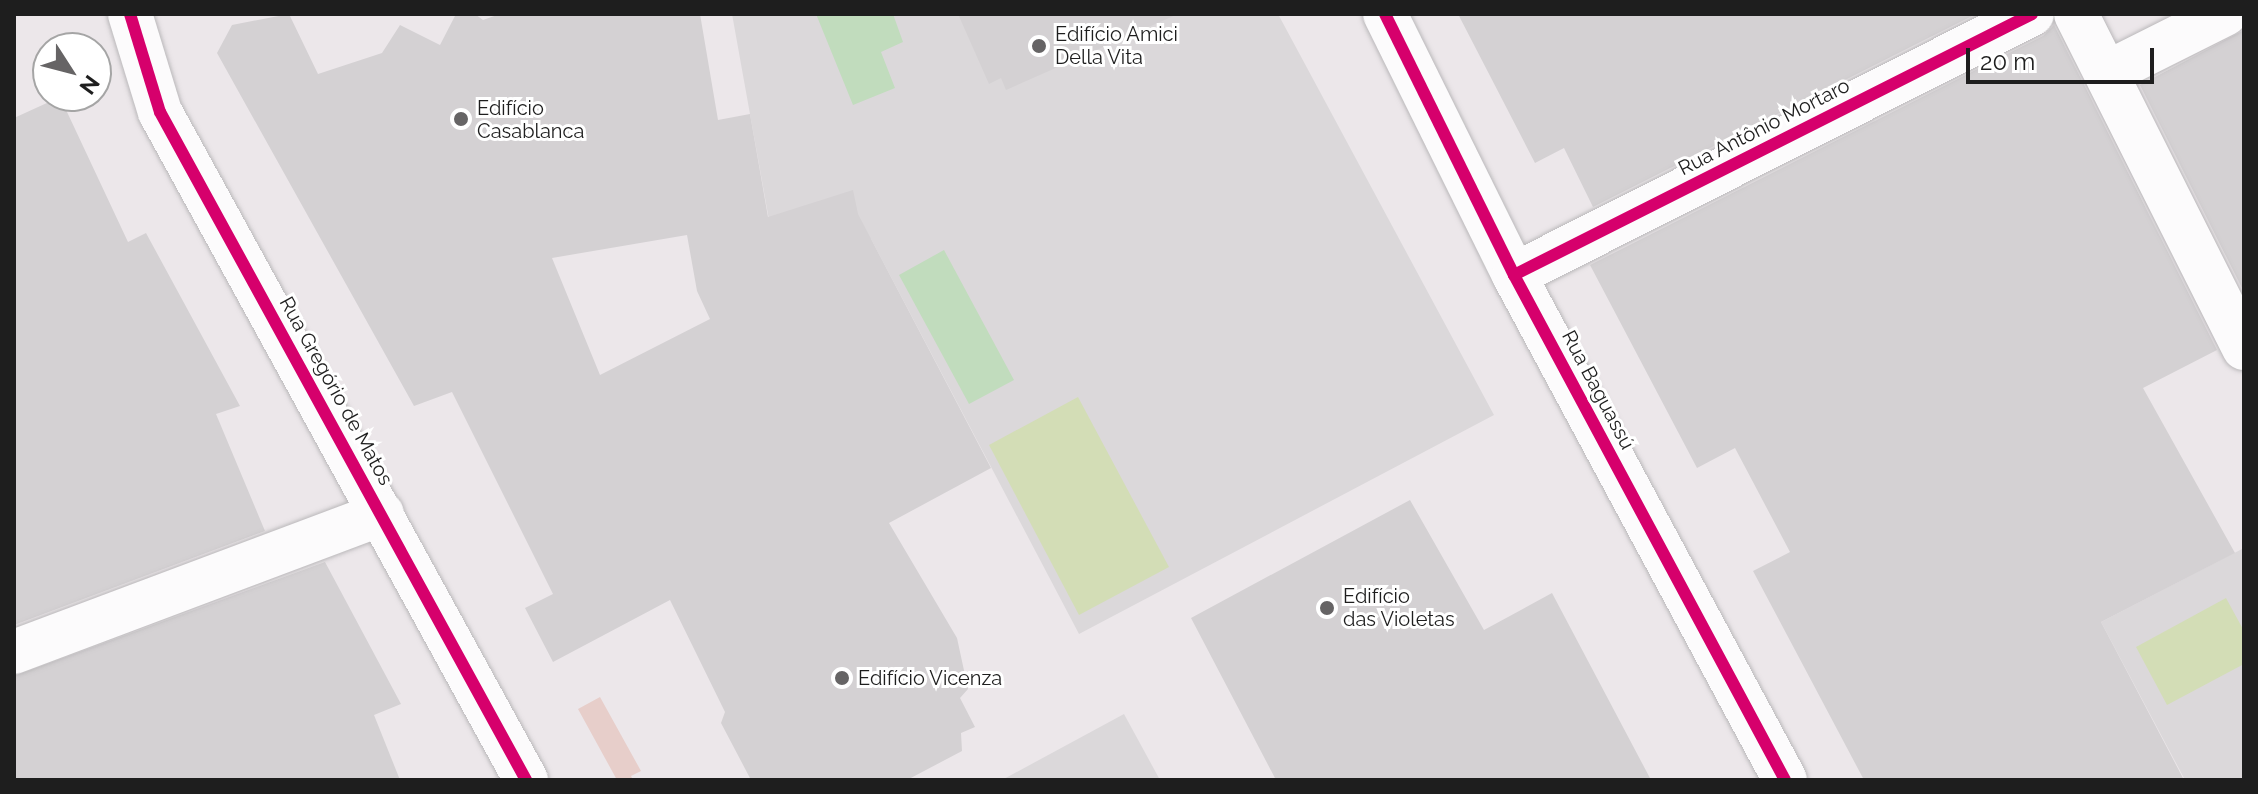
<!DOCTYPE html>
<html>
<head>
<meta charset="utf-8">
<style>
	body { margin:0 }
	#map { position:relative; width:2258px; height:794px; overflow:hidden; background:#ece7ea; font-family:Raleway,sans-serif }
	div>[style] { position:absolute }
	.residential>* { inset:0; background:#dbd8da }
	.grass>* { inset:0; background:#e7ceca }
	.pitch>* { inset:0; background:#d3ddb6 }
	.water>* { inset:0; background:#c1dcbd }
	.building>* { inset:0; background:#d4d1d3 }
	.roads { filter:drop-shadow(0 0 2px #bab8ba) drop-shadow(0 0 2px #bab8ba) }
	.street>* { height:44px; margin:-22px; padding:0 22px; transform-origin:22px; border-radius:22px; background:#fcfbfc }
	.cycleway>* { height:12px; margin:-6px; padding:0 6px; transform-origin:6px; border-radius:6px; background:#d6006c }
	.dots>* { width:22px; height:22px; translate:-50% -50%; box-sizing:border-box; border:4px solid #fff; border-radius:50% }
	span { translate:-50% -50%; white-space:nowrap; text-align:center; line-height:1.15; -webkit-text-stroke:6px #fff; paint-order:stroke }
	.poi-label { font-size:20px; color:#1e1e1e }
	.left { translate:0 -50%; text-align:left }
	.street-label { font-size:20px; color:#1e1e1e }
	.frame { position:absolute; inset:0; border:16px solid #1e1e1e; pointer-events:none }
	.north { position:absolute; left:32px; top:32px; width:80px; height:80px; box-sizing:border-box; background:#fff; border:2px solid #a5a5a5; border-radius:50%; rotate:126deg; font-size:22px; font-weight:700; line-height:32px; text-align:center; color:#1e1e1e }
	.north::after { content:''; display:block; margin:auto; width:28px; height:36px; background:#666465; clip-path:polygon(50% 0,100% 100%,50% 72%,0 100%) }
	.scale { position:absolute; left:1966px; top:48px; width:188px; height:36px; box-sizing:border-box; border:4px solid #1e1e1e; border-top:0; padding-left:10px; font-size:24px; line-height:28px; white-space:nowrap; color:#1e1e1e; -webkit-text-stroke:6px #fff; paint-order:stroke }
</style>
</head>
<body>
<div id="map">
	<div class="residential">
		<i style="clip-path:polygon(732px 14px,1278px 14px,1494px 415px,1079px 634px,871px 239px,780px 281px)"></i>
		<i style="clip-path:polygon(2244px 548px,2244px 780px,2185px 780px,2101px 622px)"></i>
		<i style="clip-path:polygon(1124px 714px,1160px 780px,1002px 780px)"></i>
	</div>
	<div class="grass">
		<i style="clip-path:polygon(600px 697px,641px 771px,631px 776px,633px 780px,617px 780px,578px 709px)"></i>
	</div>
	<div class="pitch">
		<i style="clip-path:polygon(1078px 397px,1169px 567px,1079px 615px,989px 445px)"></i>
		<i style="clip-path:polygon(2226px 598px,2244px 631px,2244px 664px,2167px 705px,2136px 647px)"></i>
	</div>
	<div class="water">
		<i style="clip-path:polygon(816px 14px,893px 14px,903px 42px,881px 52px,895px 88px,853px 105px)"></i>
		<i style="clip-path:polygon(944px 250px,1014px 380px,969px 404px,899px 275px)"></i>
	</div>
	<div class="building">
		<i style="clip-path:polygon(evenodd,289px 14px,318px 74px,382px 53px,400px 25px,440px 45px,456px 14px,475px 14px,483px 20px,500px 14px,700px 14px,718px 120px,750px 114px,768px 217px,853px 190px,858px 214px,991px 468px,889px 523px,957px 638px,968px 689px,960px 698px,975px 727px,961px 733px,962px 751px,907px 780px,751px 780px,721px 723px,725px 712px,670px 600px,553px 662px,525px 608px,553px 594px,452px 392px,414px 406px,217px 53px,232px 25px,289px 14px,687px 235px,697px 291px,710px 319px,600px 375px,552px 258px,687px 235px)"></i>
		<i style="clip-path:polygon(958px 14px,1178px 14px,1006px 90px,1001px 78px,989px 84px)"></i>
		<i style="clip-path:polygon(1458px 14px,1976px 14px,1593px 207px,1564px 148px,1535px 163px)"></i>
		<i style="clip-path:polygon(2054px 25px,2217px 350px,2143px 388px,2235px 553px,2101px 622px,2184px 780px,1864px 780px,1753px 571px,1790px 552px,1735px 448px,1697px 468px,1590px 265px,2043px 36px)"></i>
		<i style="clip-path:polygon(2244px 30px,2244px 292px,2140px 85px)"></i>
		<i style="clip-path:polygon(60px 97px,128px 242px,146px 233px,240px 406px,216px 414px,265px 531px,14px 625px,14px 118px)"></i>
		<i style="clip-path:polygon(1410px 500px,1484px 630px,1552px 593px,1651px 780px,1276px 780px,1191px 618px)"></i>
		<i style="clip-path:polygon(325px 562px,401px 704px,374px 715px,400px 780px,14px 780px,14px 676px)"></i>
	</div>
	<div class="roads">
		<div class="street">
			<i style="left:130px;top:14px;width:102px;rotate:73deg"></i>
			<i style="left:160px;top:112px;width:762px;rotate:61.28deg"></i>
			<i style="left:1385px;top:14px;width:291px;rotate:63.7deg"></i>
			<i style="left:1514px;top:275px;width:573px;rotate:61.78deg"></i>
			<i style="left:2076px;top:14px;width:374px;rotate:63.3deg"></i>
			<i style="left:2109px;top:72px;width:130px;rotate:-26.6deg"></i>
			<i style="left:1514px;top:275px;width:580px;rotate:-26.74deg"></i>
			<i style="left:14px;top:652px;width:393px;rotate:-20.6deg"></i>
		</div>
	</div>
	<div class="cycleway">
		<i style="left:130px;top:14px;width:102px;rotate:73deg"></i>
		<i style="left:160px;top:112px;width:762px;rotate:61.28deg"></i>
		<i style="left:1385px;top:14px;width:291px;rotate:63.7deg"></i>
		<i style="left:1514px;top:275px;width:573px;rotate:61.78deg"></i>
		<i style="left:1514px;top:275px;width:580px;rotate:-26.74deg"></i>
	</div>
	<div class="dots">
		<i style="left:1039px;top:46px;background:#666465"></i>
		<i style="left:461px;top:119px;background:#666465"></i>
		<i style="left:1327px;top:608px;background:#666465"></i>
		<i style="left:842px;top:678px;background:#666465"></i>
	</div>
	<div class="poi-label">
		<span class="left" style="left:1055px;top:46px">Edifício Amici<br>Della Vita</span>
		<span class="left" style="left:477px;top:120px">Edifício<br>Casablanca</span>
		<span class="left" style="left:1343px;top:608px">Edifício<br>das Violetas</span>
		<span class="left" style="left:858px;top:678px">Edifício Vicenza</span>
	</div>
	<div class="street-label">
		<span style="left:1764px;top:127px;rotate:-27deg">Rua Antônio Mortaro</span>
		<span style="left:1598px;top:390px;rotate:62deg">Rua Baguassú</span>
		<span style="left:336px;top:391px;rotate:61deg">Rua Gregório de Matos</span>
	</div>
	<div class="frame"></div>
	<div class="north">N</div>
	<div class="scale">20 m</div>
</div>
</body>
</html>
